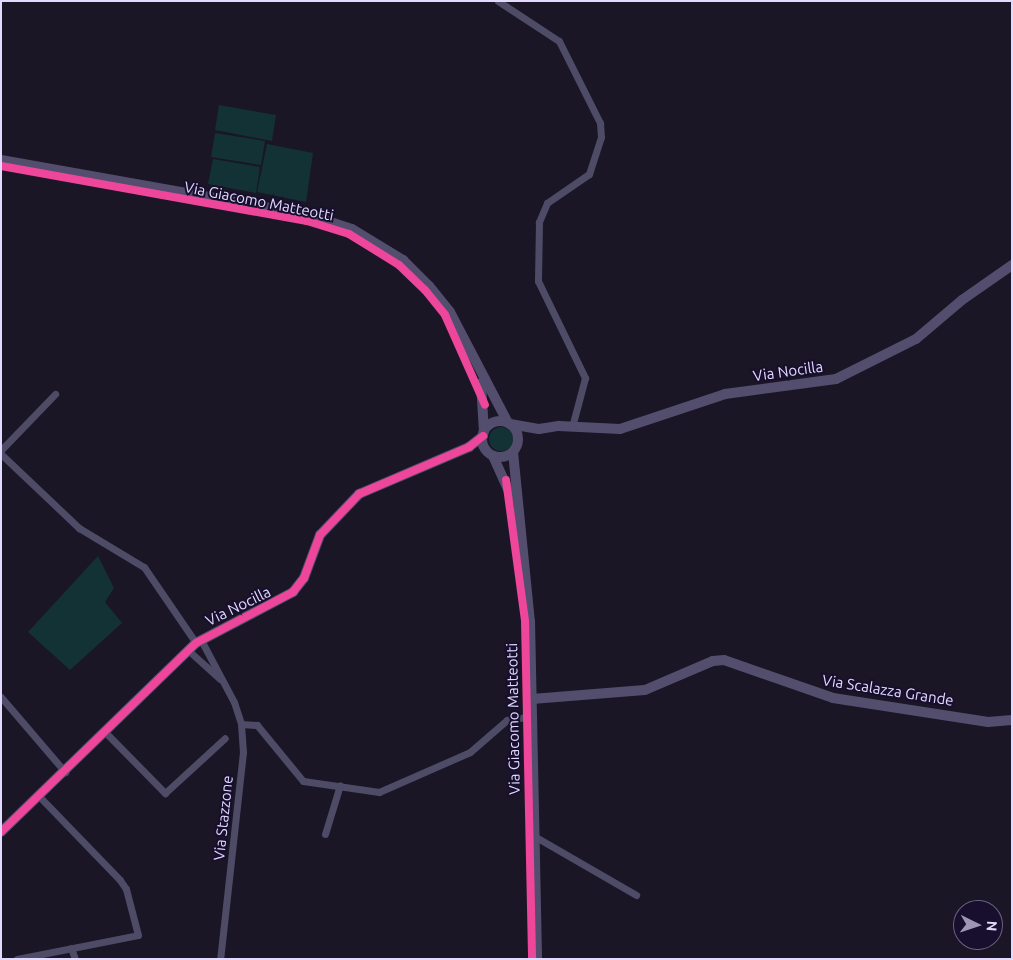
<!DOCTYPE html>
<html>
<head>
<meta charset="utf-8">
<style>
	body { margin:0 }
	#map { position:relative; width:1013px; height:960px; overflow:hidden; background:#1a1626; font-family:Ubuntu,sans-serif }
	div>[style] { position:absolute }
	.green>* { inset:0; background:#133236 }
	.round { border-radius:50% }
	.street>* { height:7px; margin:-3.5px; padding:0 3.5px; transform-origin:3.5px; border-radius:3.5px; background:#4e4b67 }
	.secondary>* { height:10px; margin:-5px; padding:0 5px; transform-origin:5px; border-radius:5px; background:#534e6d }
	.secondary>.ring { margin:-5px; padding:0; box-sizing:content-box; background:none; border:10px solid #534e6d; border-radius:50% }
	.cycleway>* { height:8px; margin:-4px; padding:0 4px; transform-origin:4px; border-radius:4px; background:#ed469a }
	span { translate:-50% -50%; white-space:nowrap; text-align:center; line-height:1.15; -webkit-text-stroke:4px #170f2d; paint-order:stroke }
	.street-label { font-size:15px; color:#e2dbff }
	.frame { position:absolute; inset:0; border:2px solid #e2dbff; pointer-events:none }
	.north { position:absolute; left:953px; top:900px; width:50px; height:50px; box-sizing:border-box; background:#170f2d; border:1px solid #686181; border-radius:50%; rotate:94deg; font-size:14px; font-weight:700; line-height:20px; text-align:center; color:#e2dbff }
	.north::after { content:''; display:block; margin:auto; width:18px; height:22px; background:#9c96b3; clip-path:polygon(50% 0,100% 100%,50% 72%,0 100%) }
</style>
</head>
<body>
<div id="map">
	<div class="green">
		<i style="clip-path:polygon(219px 105px,276px 115px,272px 141px,215px 130px)"></i>
		<i style="clip-path:polygon(215px 133px,265px 141px,261px 165px,211px 157px)"></i>
		<i style="clip-path:polygon(267px 144px,313px 153px,306px 202px,257px 192px)"></i>
		<i style="clip-path:polygon(213px 159px,260px 167px,256px 193px,208px 184px)"></i>
		<i class="round" style="left:489px;top:427px;width:24px;height:24px"></i>
		<i style="clip-path:polygon(98px 556px,114px 588px,105px 602px,122px 623px,70px 670px,28px 632px)"></i>
	</div>
	<div class="street">
		<i style="left:498px;top:1px;width:73px;rotate:33.3deg"></i>
		<i style="left:559px;top:41px;width:92px;rotate:63.4deg"></i>
		<i style="left:600px;top:123px;width:14px;rotate:86deg"></i>
		<i style="left:601px;top:137px;width:39px;rotate:108deg"></i>
		<i style="left:589px;top:174px;width:51px;rotate:145.4deg"></i>
		<i style="left:547px;top:203px;width:21px;rotate:113deg"></i>
		<i style="left:539px;top:222px;width:59px;rotate:91deg"></i>
		<i style="left:538px;top:281px;width:108px;rotate:64.1deg"></i>
		<i style="left:585px;top:378px;width:51px;rotate:104.9deg"></i>
		<i style="left:1px;top:450px;width:78px;rotate:-46deg"></i>
		<i style="left:1px;top:454px;width:108px;rotate:43.5deg"></i>
		<i style="left:79px;top:528px;width:76px;rotate:31deg"></i>
		<i style="left:144px;top:567px;width:92px;rotate:55.6deg"></i>
		<i style="left:201px;top:640px;width:70px;rotate:62deg"></i>
		<i style="left:234px;top:702px;width:23px;rotate:72deg"></i>
		<i style="left:241px;top:724px;width:28px;rotate:86deg"></i>
		<i style="left:243px;top:752px;width:208px;rotate:96.3deg"></i>
		<i style="left:189px;top:651px;width:42px;rotate:42.1deg"></i>
		<i style="left:1px;top:697px;width:99px;rotate:49.5deg"></i>
		<i style="left:241px;top:724px;width:16px;rotate:4deg"></i>
		<i style="left:257px;top:725px;width:72px;rotate:50.6deg"></i>
		<i style="left:303px;top:781px;width:77px;rotate:8.2deg"></i>
		<i style="left:379px;top:792px;width:99px;rotate:-23.7deg"></i>
		<i style="left:470px;top:752px;width:49px;rotate:-40.9deg"></i>
		<i style="left:507px;top:720px;width:25px;rotate:-9deg"></i>
		<i style="left:107px;top:734px;width:83px;rotate:45.5deg"></i>
		<i style="left:165px;top:793px;width:81px;rotate:-42.5deg"></i>
		<i style="left:325px;top:834px;width:51px;rotate:-73deg"></i>
		<i style="left:534px;top:836px;width:118px;rotate:30deg"></i>
		<i style="left:71px;top:948px;width:12px;rotate:70deg"></i>
		<i style="left:17px;top:959px;width:123px;rotate:-11.2deg"></i>
		<i style="left:138px;top:935px;width:48px;rotate:-104.6deg"></i>
		<i style="left:126px;top:889px;width:11px;rotate:-124deg"></i>
		<i style="left:120px;top:880px;width:117px;rotate:-134deg"></i>
	</div>
	<div class="secondary">
		<i style="left:1px;top:160px;width:313px;rotate:10.1deg"></i>
		<i style="left:309px;top:215px;width:45px;rotate:18deg"></i>
		<i style="left:352px;top:229px;width:60px;rotate:31.3deg"></i>
		<i style="left:403px;top:260px;width:37px;rotate:45deg"></i>
		<i style="left:429px;top:286px;width:33px;rotate:51deg"></i>
		<i style="left:450px;top:312px;width:125px;rotate:62.4deg"></i>
		<i style="left:481px;top:383px;width:49px;rotate:86.5deg"></i>
		<i class="ring" style="left:482px;top:421px;width:26px;height:26px"></i>
		<i style="left:510px;top:424px;width:29px;rotate:10deg"></i>
		<i style="left:539px;top:429px;width:20px;rotate:-9deg"></i>
		<i style="left:559px;top:426px;width:61px;rotate:2.8deg"></i>
		<i style="left:620px;top:429px;width:111px;rotate:-18.4deg"></i>
		<i style="left:725px;top:394px;width:112px;rotate:-7.7deg"></i>
		<i style="left:836px;top:379px;width:89px;rotate:-26.6deg"></i>
		<i style="left:916px;top:339px;width:60px;rotate:-40.3deg"></i>
		<i style="left:962px;top:300px;width:61px;rotate:-35deg"></i>
		<i style="left:513px;top:452px;width:170px;rotate:84.3deg"></i>
		<i style="left:530px;top:621px;width:338px;rotate:88.8deg"></i>
		<i style="left:493px;top:456px;width:46px;rotate:65.7deg"></i>
		<i style="left:532px;top:699px;width:113px;rotate:-4.6deg"></i>
		<i style="left:645px;top:690px;width:74px;rotate:-23.1deg"></i>
		<i style="left:713px;top:661px;width:11px;rotate:-5deg"></i>
		<i style="left:724px;top:660px;width:115px;rotate:19.2deg"></i>
		<i style="left:833px;top:698px;width:157px;rotate:8.8deg"></i>
		<i style="left:988px;top:722px;width:24px;rotate:-5deg"></i>
		<i style="left:1px;top:832px;width:272px;rotate:-44.1deg"></i>
		<i style="left:196px;top:643px;width:110px;rotate:-27.7deg"></i>
		<i style="left:293px;top:592px;width:18px;rotate:-52deg"></i>
		<i style="left:304px;top:578px;width:46px;rotate:-69.6deg"></i>
		<i style="left:320px;top:535px;width:57px;rotate:-46.4deg"></i>
		<i style="left:359px;top:494px;width:120px;rotate:-23.1deg"></i>
		<i style="left:469px;top:447px;width:18px;rotate:-38deg"></i>
	</div>
	<div class="cycleway">
		<i style="left:1px;top:166px;width:311px;rotate:10.2deg"></i>
		<i style="left:307px;top:221px;width:44px;rotate:17.2deg"></i>
		<i style="left:349px;top:234px;width:59px;rotate:31.8deg"></i>
		<i style="left:399px;top:265px;width:36px;rotate:44deg"></i>
		<i style="left:425px;top:290px;width:32px;rotate:51deg"></i>
		<i style="left:445px;top:315px;width:98px;rotate:66deg"></i>
		<i style="left:506px;top:480px;width:142px;rotate:82.3deg"></i>
		<i style="left:525px;top:621px;width:338px;rotate:88.8deg"></i>
		<i style="left:1px;top:832px;width:272px;rotate:-44.1deg"></i>
		<i style="left:196px;top:643px;width:110px;rotate:-27.7deg"></i>
		<i style="left:293px;top:592px;width:18px;rotate:-52deg"></i>
		<i style="left:304px;top:578px;width:46px;rotate:-69.6deg"></i>
		<i style="left:320px;top:535px;width:57px;rotate:-46.4deg"></i>
		<i style="left:359px;top:494px;width:120px;rotate:-23.1deg"></i>
		<i style="left:469px;top:447px;width:18px;rotate:-38deg"></i>
	</div>
	<div class="street-label">
		<span style="left:259px;top:201px;rotate:11deg">Via Giacomo Matteotti</span>
		<span style="left:788px;top:371px;rotate:-8deg">Via Nocilla</span>
		<span style="left:238px;top:606px;rotate:-26deg">Via Nocilla</span>
		<span style="left:888px;top:690px;rotate:9deg">Via Scalazza Grande</span>
		<span style="left:513px;top:719px;rotate:-91deg">Via Giacomo Matteotti</span>
		<span style="left:223px;top:818px;rotate:-84deg">Via Stazzone</span>
	</div>
	<div class="frame"></div>
	<div class="north">N</div>
</div>
</body>
</html>
